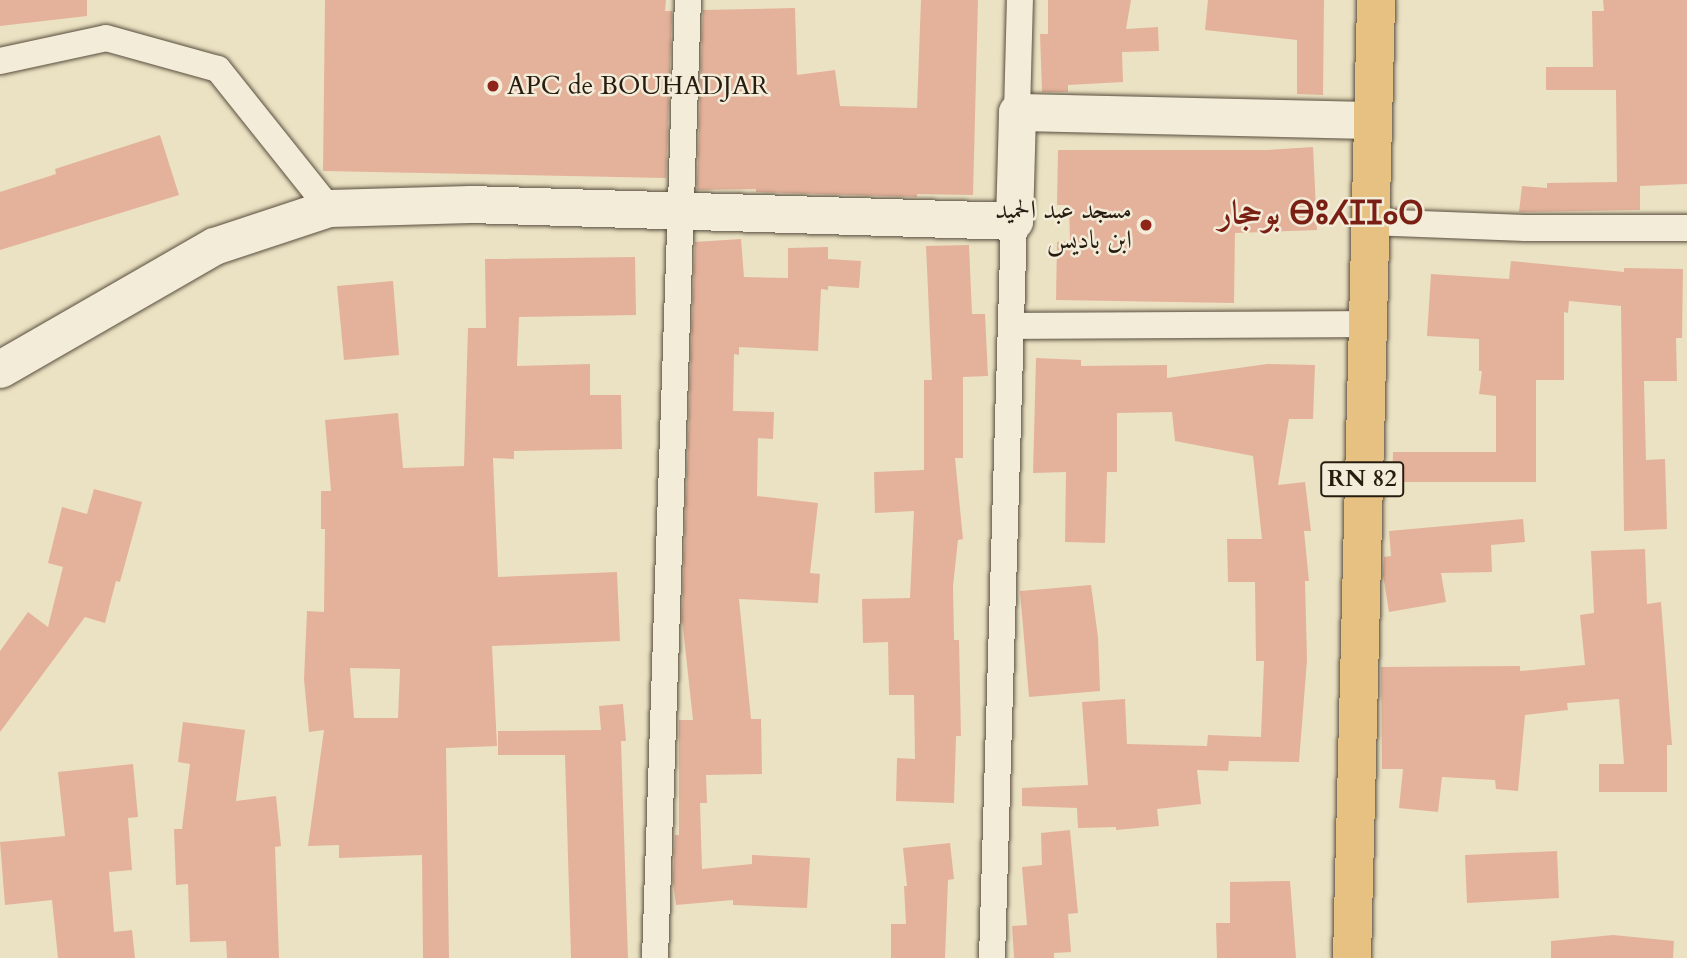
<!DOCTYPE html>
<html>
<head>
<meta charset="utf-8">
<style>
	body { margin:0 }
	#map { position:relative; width:1687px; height:958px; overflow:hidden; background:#ebe2c3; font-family:Cardo,Amiri,"Noto Sans Tifinagh",serif }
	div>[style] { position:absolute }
	.building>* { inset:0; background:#e4b29a }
	.roads { filter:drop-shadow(0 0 2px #594e3e) drop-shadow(0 0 2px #594e3e) }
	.street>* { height:26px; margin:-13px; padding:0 13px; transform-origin:13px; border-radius:13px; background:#f2ecd8 }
	.secondary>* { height:37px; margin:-18.5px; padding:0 18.5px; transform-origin:18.5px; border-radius:18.5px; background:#f2ecd8 }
	.primary>* { height:38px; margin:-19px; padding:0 19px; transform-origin:19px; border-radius:19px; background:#e6c182 }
	.dots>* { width:19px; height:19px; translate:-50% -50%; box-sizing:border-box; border:4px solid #f2ecd8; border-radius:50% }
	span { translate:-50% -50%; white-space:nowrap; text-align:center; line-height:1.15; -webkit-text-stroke:5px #f2ecd8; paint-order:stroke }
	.shield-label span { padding:2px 5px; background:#f2ecd8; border:2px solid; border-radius:5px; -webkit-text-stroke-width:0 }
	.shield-label { font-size:24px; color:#281c11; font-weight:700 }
	.poi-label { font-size:26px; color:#281c11 }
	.left { translate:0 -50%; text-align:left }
	.right { translate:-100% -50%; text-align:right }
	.district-label { font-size:33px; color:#7a1f14; font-weight:700 }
</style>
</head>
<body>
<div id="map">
	<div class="building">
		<i style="clip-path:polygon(0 0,87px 0,87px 16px,0 26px)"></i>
		<i style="clip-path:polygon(325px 0,666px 0,665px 11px,672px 11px,666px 178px,323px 171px)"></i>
		<i style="clip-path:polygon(921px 0,978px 0,973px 195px,917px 194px,917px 197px,756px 192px,756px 189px,697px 190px,703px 10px,795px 8px,797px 75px,835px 70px,840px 106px,917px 108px)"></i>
		<i style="clip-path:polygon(1048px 0,1131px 0,1126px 29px,1158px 27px,1159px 51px,1122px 52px,1123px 82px,1068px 85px,1068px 92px,1042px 92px,1040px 34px,1048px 34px)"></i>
		<i style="clip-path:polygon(1208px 0,1324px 0,1323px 95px,1297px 94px,1297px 40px,1205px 30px)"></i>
		<i style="clip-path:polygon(1603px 0,1687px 0,1687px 184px,1640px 186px,1640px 210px,1519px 212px,1522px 186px,1547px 188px,1547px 183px,1617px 182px,1616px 90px,1546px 90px,1546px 67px,1593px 67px,1592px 11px,1604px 11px)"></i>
		<i style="clip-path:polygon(160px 135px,179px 195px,0 250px,0 192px,56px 174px,55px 169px)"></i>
		<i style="clip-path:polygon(1313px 147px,1317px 230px,1235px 233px,1234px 303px,1056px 300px,1057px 242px,1070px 241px,1069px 205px,1057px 205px,1058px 150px,1268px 150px)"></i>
		<i style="clip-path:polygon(741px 239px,744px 277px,788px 278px,788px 248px,828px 247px,828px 259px,861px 261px,859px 288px,828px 286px,828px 290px,821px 289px,818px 351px,739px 347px,739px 355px,734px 354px,733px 411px,774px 412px,773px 439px,758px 438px,757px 496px,818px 503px,810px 573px,820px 574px,818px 603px,739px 599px,751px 719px,761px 719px,762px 774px,706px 775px,707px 803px,700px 803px,702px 869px,752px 864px,752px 855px,810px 858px,807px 908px,733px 905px,733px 900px,676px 905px,673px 882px,675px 835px,679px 835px,679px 720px,693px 720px,682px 619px,695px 242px)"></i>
		<i style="clip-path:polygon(969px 245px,972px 314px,985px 314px,988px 376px,963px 377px,963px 458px,955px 458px,963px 539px,958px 540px,953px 586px,954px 640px,959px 640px,961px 736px,956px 736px,954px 803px,896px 801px,897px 758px,915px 759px,914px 695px,889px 695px,888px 642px,863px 643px,862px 599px,910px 598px,914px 511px,875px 513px,874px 472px,924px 470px,924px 380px,932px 380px,926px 246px)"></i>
		<i style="clip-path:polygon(evenodd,635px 257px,636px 315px,519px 317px,517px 366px,590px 364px,590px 395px,621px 395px,622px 449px,514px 451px,514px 459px,493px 458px,498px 577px,617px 572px,620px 641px,492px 646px,497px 746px,446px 748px,449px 958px,423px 958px,422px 855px,339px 858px,339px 845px,308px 846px,324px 730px,309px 732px,304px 679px,307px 611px,324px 612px,325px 529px,321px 529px,321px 491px,331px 491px,325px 420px,398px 413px,403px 468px,464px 466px,468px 328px,486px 328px,485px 259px,635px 257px,350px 668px,400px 669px,398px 718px,354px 718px,350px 668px)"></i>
		<i style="clip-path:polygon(1511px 261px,1624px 272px,1624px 268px,1683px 269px,1682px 338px,1676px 338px,1677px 381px,1644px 381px,1646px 460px,1665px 459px,1667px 529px,1624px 531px,1621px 306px,1569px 301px,1568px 313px,1564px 312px,1564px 380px,1536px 380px,1536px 482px,1392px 482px,1393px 452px,1496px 452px,1496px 396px,1479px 394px,1482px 371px,1479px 371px,1479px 339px,1427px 336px,1431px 274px,1509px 279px)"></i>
		<i style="clip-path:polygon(393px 281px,399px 355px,344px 360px,337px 286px)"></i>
		<i style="clip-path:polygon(1036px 358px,1081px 360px,1081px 366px,1167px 365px,1167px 378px,1267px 364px,1315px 365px,1313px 419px,1289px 419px,1278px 485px,1305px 482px,1311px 531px,1304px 531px,1309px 581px,1305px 581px,1307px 660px,1299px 762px,1229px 761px,1228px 771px,1197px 770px,1201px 804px,1157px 809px,1159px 826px,1116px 830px,1116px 827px,1078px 828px,1077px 808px,1022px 806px,1022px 788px,1088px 785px,1082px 702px,1125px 699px,1127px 744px,1207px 746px,1208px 735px,1261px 737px,1264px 661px,1256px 661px,1255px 582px,1228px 582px,1227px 539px,1262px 539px,1253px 456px,1175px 441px,1172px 412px,1117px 413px,1117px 472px,1107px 472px,1105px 543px,1065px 542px,1066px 472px,1033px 473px)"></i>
		<i style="clip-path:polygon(94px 489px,142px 502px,120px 582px,116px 581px,105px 623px,85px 617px,0 732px,0 651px,28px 612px,48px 627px,63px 567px,48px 563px,62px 507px,87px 514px)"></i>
		<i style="clip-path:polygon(1523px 519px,1525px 542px,1491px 545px,1492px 572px,1441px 573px,1446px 602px,1389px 612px,1383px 575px,1384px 557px,1391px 556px,1389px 531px)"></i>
		<i style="clip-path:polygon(1645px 549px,1647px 604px,1661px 602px,1672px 745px,1667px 745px,1667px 792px,1599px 792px,1599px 764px,1624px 764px,1619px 699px,1567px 703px,1568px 710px,1525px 715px,1518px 791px,1496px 789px,1495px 780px,1442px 777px,1438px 812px,1399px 808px,1403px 769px,1382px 769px,1381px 667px,1520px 666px,1520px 671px,1585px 665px,1580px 615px,1594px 613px,1591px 551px)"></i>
		<i style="clip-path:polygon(1091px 585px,1098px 637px,1100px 691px,1029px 697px,1020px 591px)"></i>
		<i style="clip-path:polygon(623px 704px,626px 741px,621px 741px,628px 958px,571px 958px,565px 755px,498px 755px,498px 731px,601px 730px,599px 706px)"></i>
		<i style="clip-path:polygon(183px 722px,245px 730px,236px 801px,276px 796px,281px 846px,275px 847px,279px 958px,227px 958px,226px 941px,190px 942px,188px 884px,176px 885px,174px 829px,182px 829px,190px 764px,178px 762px)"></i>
		<i style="clip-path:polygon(133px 764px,138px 817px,128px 818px,132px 870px,109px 872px,114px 932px,132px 930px,135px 958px,58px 958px,52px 900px,5px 905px,0 842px,65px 836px,58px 772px)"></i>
		<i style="clip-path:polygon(1070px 830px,1078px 913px,1068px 914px,1071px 952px,1054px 953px,1054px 958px,1014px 958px,1012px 926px,1027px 925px,1022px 867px,1042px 865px,1041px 833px)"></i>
		<i style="clip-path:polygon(950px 843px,954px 879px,948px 880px,945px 958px,891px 958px,891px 924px,906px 924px,904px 886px,907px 886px,903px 848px)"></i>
		<i style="clip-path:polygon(1557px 851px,1559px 898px,1467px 903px,1465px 855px)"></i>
		<i style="clip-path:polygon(1290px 881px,1296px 958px,1217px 958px,1216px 923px,1230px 923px,1230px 882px)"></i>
		<i style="clip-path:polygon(1613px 935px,1674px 941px,1673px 958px,1551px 958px,1551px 941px)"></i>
	</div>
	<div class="roads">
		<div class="street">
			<i style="left:0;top:61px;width:108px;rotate:-12.2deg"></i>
			<i style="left:106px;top:38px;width:116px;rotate:15.5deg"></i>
			<i style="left:218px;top:69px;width:178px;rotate:51.4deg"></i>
			<i style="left:1017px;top:112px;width:112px;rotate:-88.5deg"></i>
			<i style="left:1369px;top:222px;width:156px;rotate:2.2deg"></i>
			<i style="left:1525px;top:228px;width:162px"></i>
			<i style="left:1012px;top:326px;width:354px;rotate:-0.3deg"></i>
			<i style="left:655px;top:958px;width:959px;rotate:-88.03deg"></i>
			<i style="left:992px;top:958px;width:737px;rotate:-88.29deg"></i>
		</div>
		<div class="secondary">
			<i style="left:0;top:369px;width:247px;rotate:-29.9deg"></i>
			<i style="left:214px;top:246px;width:121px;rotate:-18.3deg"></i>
			<i style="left:329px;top:208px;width:141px;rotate:-1.6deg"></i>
			<i style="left:470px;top:204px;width:544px;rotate:1.79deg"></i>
			<i style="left:1014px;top:221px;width:109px;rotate:-88.4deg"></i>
			<i style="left:1017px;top:112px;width:355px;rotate:1.3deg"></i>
		</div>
		<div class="primary">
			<i style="left:1352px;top:958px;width:958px;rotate:-88.56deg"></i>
		</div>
	</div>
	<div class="dots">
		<i style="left:493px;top:86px;background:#8f2418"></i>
		<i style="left:1146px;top:225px;background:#8f2418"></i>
	</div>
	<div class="shield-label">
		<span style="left:1362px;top:479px">RN 82</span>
	</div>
	<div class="poi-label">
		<span class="left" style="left:507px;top:86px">APC de BOUHADJAR</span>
		<span class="right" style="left:1132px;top:225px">مسجد عبد الحميد<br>ابن باديس</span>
	</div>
	<div class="district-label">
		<span style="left:1321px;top:214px">بوحجار ⴱⵓⵃⵊⵊⴰⵔ</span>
	</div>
</div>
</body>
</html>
